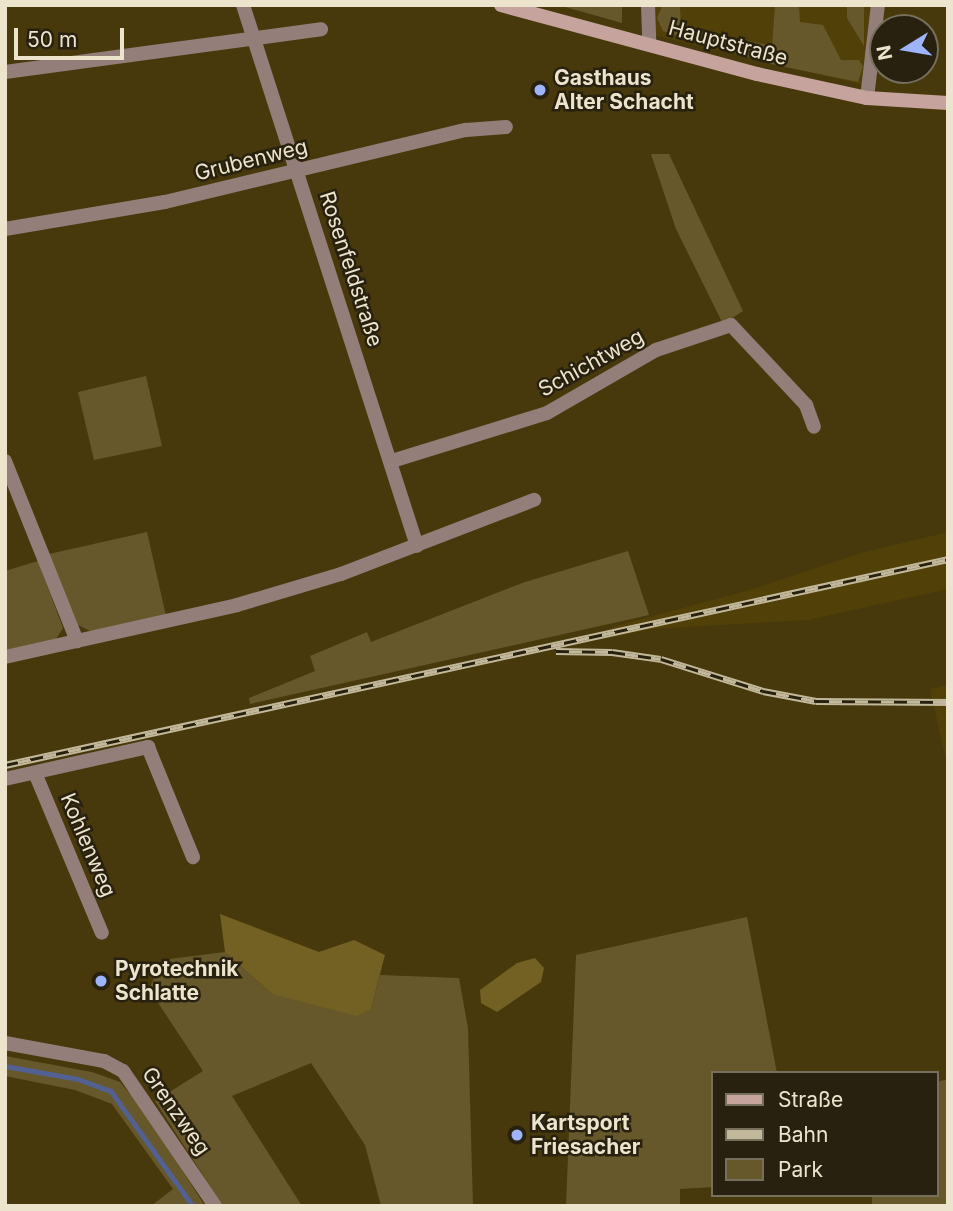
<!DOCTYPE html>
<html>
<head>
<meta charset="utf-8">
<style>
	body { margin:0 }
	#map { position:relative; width:953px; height:1211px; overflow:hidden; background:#47390c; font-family:Inter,sans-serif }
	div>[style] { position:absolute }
	.built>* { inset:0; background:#514007 }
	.green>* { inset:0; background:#67582b }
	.forest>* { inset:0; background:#736023 }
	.stream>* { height:4.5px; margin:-2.25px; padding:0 2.25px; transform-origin:2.25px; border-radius:2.25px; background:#526092 }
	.street>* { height:14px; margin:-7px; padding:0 7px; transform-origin:7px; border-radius:7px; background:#947e79 }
	.secondary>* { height:14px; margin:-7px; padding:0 7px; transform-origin:7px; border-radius:7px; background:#c6a39c }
	.rail>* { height:7px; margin-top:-3.5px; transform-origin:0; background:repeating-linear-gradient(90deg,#28210f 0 13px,#c2b89c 0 26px); box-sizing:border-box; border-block:2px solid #c2b89c }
	.dots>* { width:19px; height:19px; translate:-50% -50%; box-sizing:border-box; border:4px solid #28210f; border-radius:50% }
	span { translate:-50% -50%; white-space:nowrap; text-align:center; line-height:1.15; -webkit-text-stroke:5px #28210f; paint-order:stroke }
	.street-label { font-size:21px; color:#ece4cd }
	.poi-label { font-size:21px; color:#ece4cd; font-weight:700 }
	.left { translate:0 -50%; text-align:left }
	.frame { position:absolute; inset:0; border:7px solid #ece4cd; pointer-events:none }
	.legend { position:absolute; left:711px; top:1071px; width:228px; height:126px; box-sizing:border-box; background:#28210f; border:2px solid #766f5b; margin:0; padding:9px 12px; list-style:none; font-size:21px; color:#ece4cd }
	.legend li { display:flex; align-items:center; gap:14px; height:35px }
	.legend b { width:35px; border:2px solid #766f5b }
	.north { position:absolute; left:869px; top:14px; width:70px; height:70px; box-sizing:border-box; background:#28210f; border:2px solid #766f5b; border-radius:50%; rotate:259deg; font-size:19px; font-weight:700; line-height:28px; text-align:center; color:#ece4cd }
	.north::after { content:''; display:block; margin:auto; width:24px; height:32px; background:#9eb4fd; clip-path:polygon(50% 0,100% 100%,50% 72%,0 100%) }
	.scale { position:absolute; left:14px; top:28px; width:110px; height:32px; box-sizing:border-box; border:4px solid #ece4cd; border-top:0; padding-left:9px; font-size:21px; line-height:24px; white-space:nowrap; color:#ece4cd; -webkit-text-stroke:5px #28210f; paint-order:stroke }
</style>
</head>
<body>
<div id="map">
	<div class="built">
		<i style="clip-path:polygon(648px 5px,878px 5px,867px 86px,649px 34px)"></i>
		<i style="clip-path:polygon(948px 532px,948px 589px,808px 620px,650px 629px,614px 637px,612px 627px,750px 590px,861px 553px)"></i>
		<i style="clip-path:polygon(948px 685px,948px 770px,930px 689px)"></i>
	</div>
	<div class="green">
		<i style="clip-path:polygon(558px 5px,622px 5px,622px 23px)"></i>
		<i style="clip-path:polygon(675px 5px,680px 7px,681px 26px,772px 46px,775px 5px,799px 5px,800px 22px,823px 25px,841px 60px,859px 60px,863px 66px,858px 82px,771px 64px,663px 31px,657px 18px,662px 6px)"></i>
		<i style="clip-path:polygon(847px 5px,864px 5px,864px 46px,847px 18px)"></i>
		<i style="clip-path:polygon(651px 154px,669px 154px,743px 311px,723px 324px,676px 229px)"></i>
		<i style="clip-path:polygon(146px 376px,162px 446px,94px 460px,78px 392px)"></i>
		<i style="clip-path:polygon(147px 532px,166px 616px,92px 632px,78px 625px,49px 554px)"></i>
		<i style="clip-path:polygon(628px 551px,649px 615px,250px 704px,249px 698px,315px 671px,310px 656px,360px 635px,367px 632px,371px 642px,525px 582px)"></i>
		<i style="clip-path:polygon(38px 561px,63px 628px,56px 639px,5px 650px,5px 571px)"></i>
		<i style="clip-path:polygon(747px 917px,777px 1073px,713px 1073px,713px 1187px,680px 1189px,680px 1206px,566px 1206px,576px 955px)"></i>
		<i style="clip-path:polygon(225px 952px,272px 994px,371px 1009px,380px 975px,459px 978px,468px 1028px,473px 1206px,381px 1206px,365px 1145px,311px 1063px,232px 1096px,302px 1206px,223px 1206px,155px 1101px,203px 1071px,149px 989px,162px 960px)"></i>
		<i style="clip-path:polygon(5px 1056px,92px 1072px,120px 1082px,145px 1112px,205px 1206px,151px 1206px,173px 1189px,112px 1104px,75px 1090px,5px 1076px)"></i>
		<i style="clip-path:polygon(948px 1079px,948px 1206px,872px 1206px,872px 1195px,937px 1195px,937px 1082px)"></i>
	</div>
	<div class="forest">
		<i style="clip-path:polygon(220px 914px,319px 952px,354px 940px,385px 955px,371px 1009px,357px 1016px,272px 994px,225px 952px)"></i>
		<i style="clip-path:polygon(535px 958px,544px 968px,541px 982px,497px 1012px,481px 1003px,480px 990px,517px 963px)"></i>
	</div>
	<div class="stream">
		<i style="left:5px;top:1066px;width:74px;rotate:10.1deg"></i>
		<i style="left:78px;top:1079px;width:35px;rotate:20deg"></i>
		<i style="left:111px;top:1091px;width:141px;rotate:54.5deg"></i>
	</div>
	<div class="street">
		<i style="left:243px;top:5px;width:568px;rotate:72.17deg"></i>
		<i style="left:648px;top:5px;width:38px;rotate:88deg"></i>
		<i style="left:5px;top:72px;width:319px;rotate:-7.7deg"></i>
		<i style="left:867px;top:98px;width:94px;rotate:-83.3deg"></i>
		<i style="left:5px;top:229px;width:162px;rotate:-9.6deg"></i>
		<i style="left:165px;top:202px;width:309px;rotate:-13.5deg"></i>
		<i style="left:466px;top:130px;width:40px;rotate:-4.3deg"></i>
		<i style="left:5px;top:461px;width:194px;rotate:68.2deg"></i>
		<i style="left:392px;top:461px;width:162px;rotate:-17.2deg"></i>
		<i style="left:547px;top:413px;width:126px;rotate:-30deg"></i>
		<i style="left:656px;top:350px;width:79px;rotate:-18.4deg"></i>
		<i style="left:731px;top:325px;width:110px;rotate:46.8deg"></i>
		<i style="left:806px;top:405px;width:23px;rotate:70deg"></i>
		<i style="left:5px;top:657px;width:238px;rotate:-12.6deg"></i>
		<i style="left:237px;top:605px;width:109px;rotate:-16.6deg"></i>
		<i style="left:341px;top:574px;width:207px;rotate:-21deg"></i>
		<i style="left:35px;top:773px;width:173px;rotate:67.3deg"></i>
		<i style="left:5px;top:779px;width:147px;rotate:-12.6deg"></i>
		<i style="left:148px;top:747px;width:119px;rotate:67.8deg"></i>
		<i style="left:5px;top:1043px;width:101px;rotate:10.3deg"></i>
		<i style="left:104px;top:1061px;width:21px;rotate:28deg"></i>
		<i style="left:123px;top:1071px;width:163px;rotate:55.7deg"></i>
	</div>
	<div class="secondary">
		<i style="left:501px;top:5px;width:265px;rotate:15.1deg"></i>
		<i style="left:757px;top:74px;width:113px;rotate:12.3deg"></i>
		<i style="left:867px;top:98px;width:81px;rotate:3.5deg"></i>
	</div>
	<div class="rail">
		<i style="left:556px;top:651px;width:56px;rotate:1deg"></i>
		<i style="left:612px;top:652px;width:49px;rotate:8.1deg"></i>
		<i style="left:661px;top:659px;width:107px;rotate:17.4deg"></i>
		<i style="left:763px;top:691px;width:54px;rotate:10.7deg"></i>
		<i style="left:816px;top:701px;width:132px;rotate:0.4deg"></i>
		<i style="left:5px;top:765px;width:965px;rotate:-12.32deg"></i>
	</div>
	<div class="dots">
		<i style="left:540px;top:90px;background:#9eb4fd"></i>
		<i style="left:101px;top:981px;background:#9eb4fd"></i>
		<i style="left:517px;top:1135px;background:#9eb4fd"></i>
	</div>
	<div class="street-label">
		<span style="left:728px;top:43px;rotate:15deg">Hauptstraße</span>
		<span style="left:251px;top:160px;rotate:-14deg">Grubenweg</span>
		<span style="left:351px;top:269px;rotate:72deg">Rosenfeldstraße</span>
		<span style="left:591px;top:363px;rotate:-29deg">Schichtweg</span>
		<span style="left:88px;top:845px;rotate:67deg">Kohlenweg</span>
		<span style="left:176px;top:1111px;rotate:55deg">Grenzweg</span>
	</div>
	<div class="poi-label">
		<span class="left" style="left:554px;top:90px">Gasthaus<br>Alter Schacht</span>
		<span class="left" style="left:115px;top:981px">Pyrotechnik<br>Schlatte</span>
		<span class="left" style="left:531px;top:1135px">Kartsport<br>Friesacher</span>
	</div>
	<div class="frame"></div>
	<ul class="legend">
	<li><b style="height:9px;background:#c6a39c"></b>Straße</li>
	<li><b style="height:9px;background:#c2b89c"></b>Bahn</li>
	<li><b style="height:19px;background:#67582b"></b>Park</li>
	</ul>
	<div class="north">N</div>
	<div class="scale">50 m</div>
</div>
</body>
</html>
